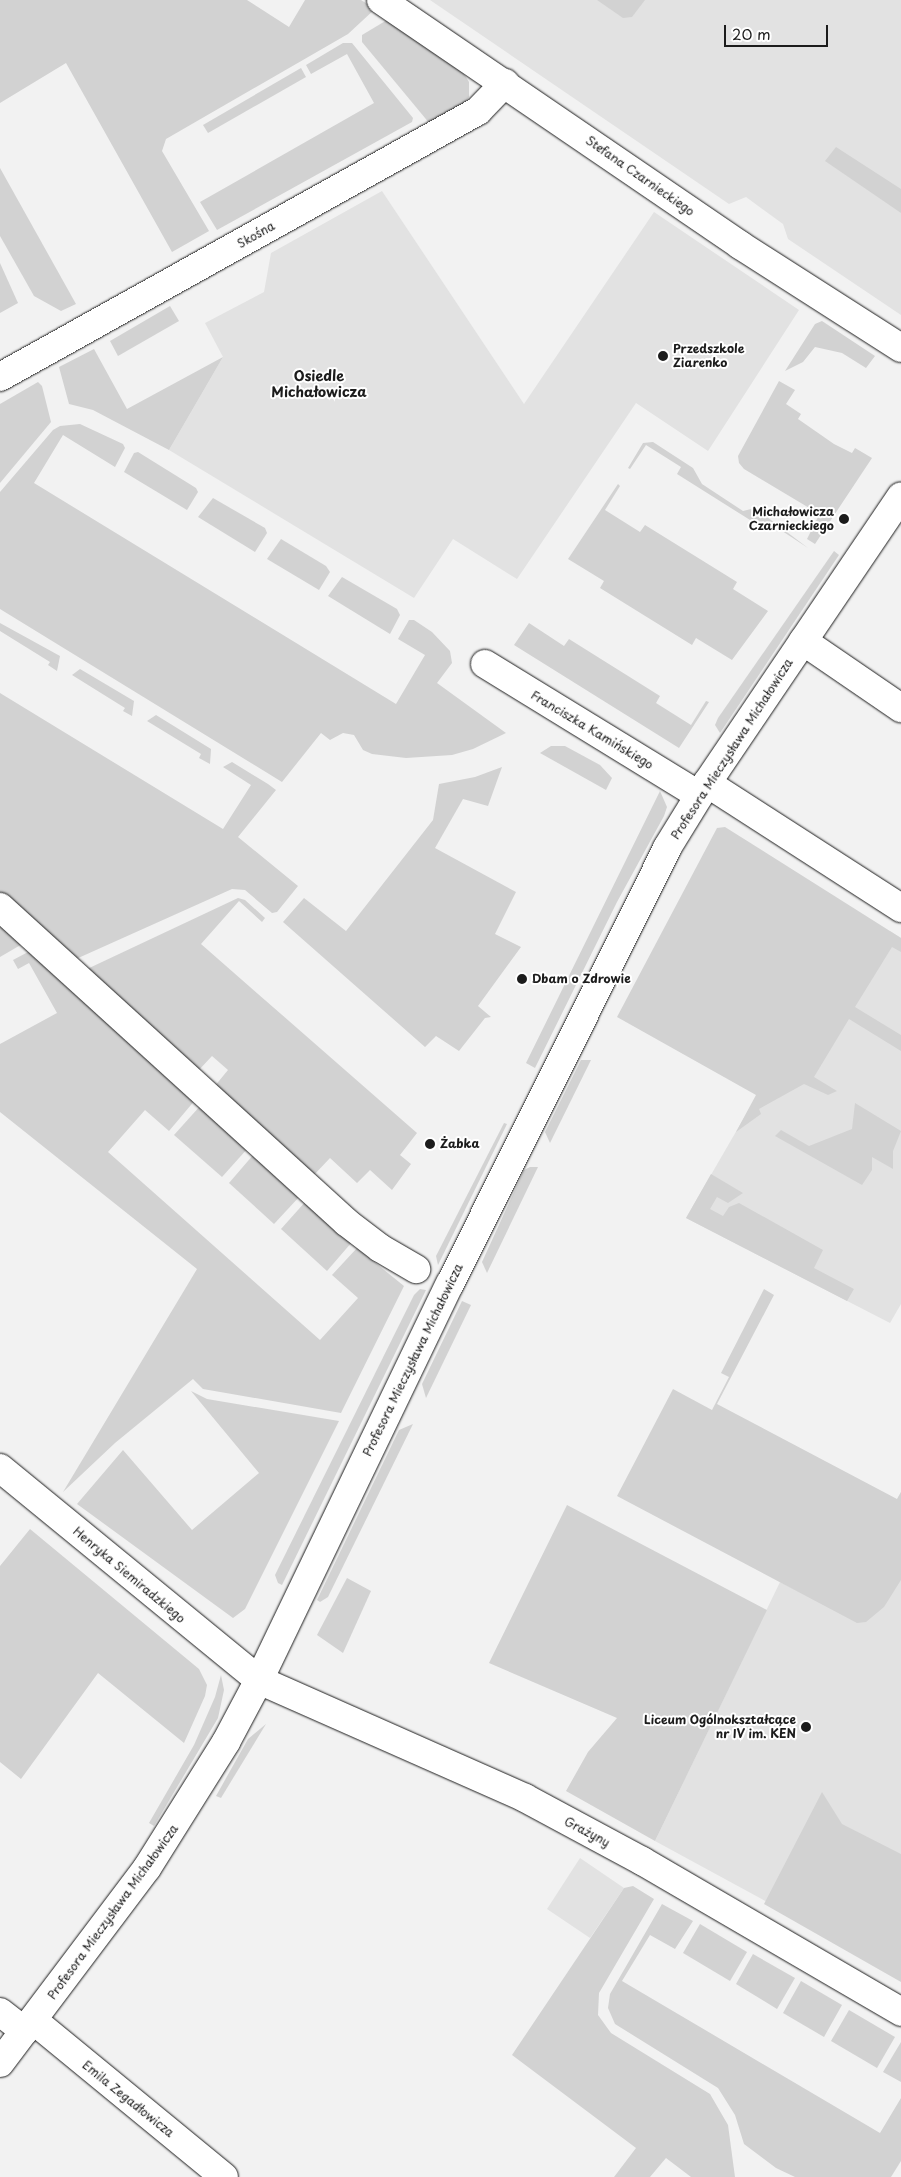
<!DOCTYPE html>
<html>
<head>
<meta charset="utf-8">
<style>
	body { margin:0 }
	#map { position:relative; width:901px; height:2177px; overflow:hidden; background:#f2f2f2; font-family:"Playpen Sans",sans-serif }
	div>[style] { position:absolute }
	.built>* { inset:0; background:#e2e2e2 }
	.green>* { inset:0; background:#d2d2d2 }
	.roads { filter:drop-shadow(0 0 1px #1c1c1c) drop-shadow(0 0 1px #1c1c1c) }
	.minor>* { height:28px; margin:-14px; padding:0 14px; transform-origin:14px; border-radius:14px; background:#fff }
	.dots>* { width:14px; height:14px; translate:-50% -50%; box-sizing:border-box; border:2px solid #fff; border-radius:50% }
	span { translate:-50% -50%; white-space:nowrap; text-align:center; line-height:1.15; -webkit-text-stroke:4px #fff; paint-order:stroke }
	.street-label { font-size:12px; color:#1c1c1c }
	.poi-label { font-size:12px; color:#1c1c1c; font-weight:700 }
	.left { translate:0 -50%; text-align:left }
	.right { translate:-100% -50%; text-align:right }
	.neighbourhood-label { font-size:14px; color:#1c1c1c; font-weight:700 }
	.scale { position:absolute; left:724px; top:25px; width:104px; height:22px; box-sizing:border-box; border:2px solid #1c1c1c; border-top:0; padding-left:6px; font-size:15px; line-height:18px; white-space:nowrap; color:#1c1c1c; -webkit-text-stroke:4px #fff; paint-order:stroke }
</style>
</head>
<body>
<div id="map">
	<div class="built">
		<i style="clip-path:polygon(430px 0,901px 0,901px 315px,788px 239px,783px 224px,746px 197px,729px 204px)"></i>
		<i style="clip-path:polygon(382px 191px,524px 404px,654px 212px,799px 310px,708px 451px,636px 403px,517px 579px,453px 539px,414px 598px,169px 450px,223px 357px,205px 323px,264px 292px,271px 253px)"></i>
		<i style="clip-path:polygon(890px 931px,901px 938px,901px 1304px,890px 1323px,686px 1218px,752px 1104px)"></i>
		<i style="clip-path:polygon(901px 1492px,901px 1975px,655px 1841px,780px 1582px,839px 1612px)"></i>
		<i style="clip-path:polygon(580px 1858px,624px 1888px,590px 1938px,547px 1909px)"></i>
	</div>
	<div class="green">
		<i style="clip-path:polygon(0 0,247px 0,289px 27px,305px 0,361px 0,375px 9px,348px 34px,166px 139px,162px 151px,209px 231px,172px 252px,66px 63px,0 103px)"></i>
		<i style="clip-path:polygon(597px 0,645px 0,632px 17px,623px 18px)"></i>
		<i style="clip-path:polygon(387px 20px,460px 68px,469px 82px,469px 97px,463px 105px,430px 124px,362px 42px,362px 35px)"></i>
		<i style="clip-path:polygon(343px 43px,352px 43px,413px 118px,412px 122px,217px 230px,200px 202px,374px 103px,347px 54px,311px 74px,306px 65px)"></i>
		<i style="clip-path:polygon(301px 68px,306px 77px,208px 133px,203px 125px)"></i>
		<i style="clip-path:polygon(836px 147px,901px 189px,901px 213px,825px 161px)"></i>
		<i style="clip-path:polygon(0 168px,76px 304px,61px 311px,34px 296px,0 236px)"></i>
		<i style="clip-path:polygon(0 263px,18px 303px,0 313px)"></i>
		<i style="clip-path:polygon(170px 306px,179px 321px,118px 356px,110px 341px)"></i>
		<i style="clip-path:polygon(822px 321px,875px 356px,866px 368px,842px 353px,815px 347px,803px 362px,785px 371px,815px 324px)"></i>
		<i style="clip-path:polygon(94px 349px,127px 409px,223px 357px,169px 450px,93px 410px,69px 404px,59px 367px)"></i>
		<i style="clip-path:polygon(779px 381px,795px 390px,786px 404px,801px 414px,798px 419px,834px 444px,852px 453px,855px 448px,872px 458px,815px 544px,807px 539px,818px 517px,816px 512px,744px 469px,739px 463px,738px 456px)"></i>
		<i style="clip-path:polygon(38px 382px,42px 386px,51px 422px,0 483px,0 404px)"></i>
		<i style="clip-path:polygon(80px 424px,123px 444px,125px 448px,115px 467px,63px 435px,34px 483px,396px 704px,425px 655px,398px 639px,409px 620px,414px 620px,432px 632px,450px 651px,452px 663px,437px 683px,506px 733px,473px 749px,452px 755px,406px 758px,372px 754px,363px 750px,354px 735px,343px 733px,330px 740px,321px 733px,282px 782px,0 609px,0 492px,53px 430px,60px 426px)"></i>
		<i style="clip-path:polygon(653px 442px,693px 468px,702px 484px,743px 511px,755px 508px,808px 548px,773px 525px,769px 532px,677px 474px,681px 467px,646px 445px,630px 469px,628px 468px,643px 443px)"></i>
		<i style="clip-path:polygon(138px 452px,196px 488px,198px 492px,187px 510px,124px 472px,134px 453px)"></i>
		<i style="clip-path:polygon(618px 484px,620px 486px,605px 510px,640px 532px,645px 525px,737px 582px,733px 589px,768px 611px,732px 660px,696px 638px,692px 645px,600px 588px,604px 581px,568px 559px)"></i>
		<i style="clip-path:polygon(213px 498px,265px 528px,267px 533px,255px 552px,198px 517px)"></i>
		<i style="clip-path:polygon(281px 539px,326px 566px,330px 572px,319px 590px,267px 559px)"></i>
		<i style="clip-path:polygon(834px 551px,839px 555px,720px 733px,715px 725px,718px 718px)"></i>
		<i style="clip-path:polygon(342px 577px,397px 609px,400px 615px,390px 634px,328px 596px)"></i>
		<i style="clip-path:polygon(0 623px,60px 656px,57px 671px,48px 665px,50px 662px,0 631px)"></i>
		<i style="clip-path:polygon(529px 623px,564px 646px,569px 639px,660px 696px,656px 703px,691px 725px,706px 701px,709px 702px,679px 748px,514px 645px)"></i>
		<i style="clip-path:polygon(80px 669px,134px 701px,132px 716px,123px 711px,125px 708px,72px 675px)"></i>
		<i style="clip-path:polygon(0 693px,223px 829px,251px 785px,223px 767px,232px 762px,268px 784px,276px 790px,238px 837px,298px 886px,277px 912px,272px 913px,245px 890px,232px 889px,76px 959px,0 892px)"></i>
		<i style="clip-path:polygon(156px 715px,211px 749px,210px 764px,199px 758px,201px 754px,147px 721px)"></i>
		<i style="clip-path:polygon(551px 746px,565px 746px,600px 765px,612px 778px,606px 790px,540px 753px)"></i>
		<i style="clip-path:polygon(502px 767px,488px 806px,463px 799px,435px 848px,516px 892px,495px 934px,521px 947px,478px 1006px,491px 1017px,485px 1018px,459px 1051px,436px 1036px,425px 1047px,283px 922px,304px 898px,346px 931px,433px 820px,439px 784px,475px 777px)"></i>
		<i style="clip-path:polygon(660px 791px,667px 807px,664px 816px,617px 902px,535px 1068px,526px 1063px)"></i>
		<i style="clip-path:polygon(725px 827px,901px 938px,901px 952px,892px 947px,855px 1007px,901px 1035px,901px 1051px,849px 1019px,814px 1077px,837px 1091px,828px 1095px,804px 1084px,759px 1109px,761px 1114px,736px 1132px,756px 1095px,617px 1017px,717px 828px)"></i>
		<i style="clip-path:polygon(238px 898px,245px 900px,265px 918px,262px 922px,239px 901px,201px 944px,417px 1133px,400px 1155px,411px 1164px,392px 1190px,370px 1170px,357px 1183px,330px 1158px,313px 1176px,214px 1087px,228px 1070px,212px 1056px,198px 1071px,85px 970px)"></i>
		<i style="clip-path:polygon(0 922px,24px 943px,0 957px)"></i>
		<i style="clip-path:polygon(28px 952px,32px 952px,196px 1099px,169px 1131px,145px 1110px,108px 1152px,320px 1340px,358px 1298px,332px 1275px,357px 1248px,404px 1286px,341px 1413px,203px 1389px,193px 1379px,115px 1443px,63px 1492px,197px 1269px,0 1112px,0 1044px,57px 1013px,29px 963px,18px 969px,13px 960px)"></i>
		<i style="clip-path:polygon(581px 1060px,591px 1060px,550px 1143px,545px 1132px)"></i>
		<i style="clip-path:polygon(855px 1103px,901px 1131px,893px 1151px,893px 1169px,872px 1157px,872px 1170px,862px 1185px,775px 1136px,781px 1130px,809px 1146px,852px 1129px)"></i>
		<i style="clip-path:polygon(201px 1105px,248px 1148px,222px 1177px,174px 1135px)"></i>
		<i style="clip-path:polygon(504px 1123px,507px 1124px,438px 1265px,436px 1256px)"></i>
		<i style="clip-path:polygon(254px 1154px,300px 1196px,274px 1224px,229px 1183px)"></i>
		<i style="clip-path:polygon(530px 1167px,538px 1167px,487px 1273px,482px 1262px,524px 1170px)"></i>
		<i style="clip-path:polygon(711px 1174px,743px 1193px,728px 1203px,717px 1197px,710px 1209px,723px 1216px,729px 1207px,739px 1203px,823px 1250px,814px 1268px,854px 1289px,847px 1301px,686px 1218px)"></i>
		<i style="clip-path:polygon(306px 1201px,352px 1242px,327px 1271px,281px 1229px)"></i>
		<i style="clip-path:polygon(420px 1289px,426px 1290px,282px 1585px,278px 1583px,275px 1575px,414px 1295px)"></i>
		<i style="clip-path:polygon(764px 1289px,774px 1295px,717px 1404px,897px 1499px,901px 1492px,901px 1580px,884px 1607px,866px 1622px,857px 1623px,617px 1496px,673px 1389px,712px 1410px,729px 1377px,721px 1373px)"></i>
		<i style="clip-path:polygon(462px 1301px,471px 1305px,426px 1398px,422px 1384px)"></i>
		<i style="clip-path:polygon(191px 1391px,207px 1399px,339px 1421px,245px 1609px,233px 1618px,77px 1504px,123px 1450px,192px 1530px,259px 1473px)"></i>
		<i style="clip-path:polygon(413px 1424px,328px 1597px,320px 1602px,317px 1600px,399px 1430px)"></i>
		<i style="clip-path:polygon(567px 1505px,767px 1610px,655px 1841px,566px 1791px,588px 1752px,617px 1718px,489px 1663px)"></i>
		<i style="clip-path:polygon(30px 1529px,199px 1669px,207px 1685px,205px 1696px,184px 1743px,98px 1673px,21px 1779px,0 1762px,0 1566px)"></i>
		<i style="clip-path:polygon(347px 1578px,371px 1591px,343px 1653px,317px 1635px)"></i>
		<i style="clip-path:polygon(221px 1675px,224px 1690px,218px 1718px,154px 1826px,149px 1823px,194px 1745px,215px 1697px)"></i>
		<i style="clip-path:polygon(266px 1724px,221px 1798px,216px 1796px,248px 1739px)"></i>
		<i style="clip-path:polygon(822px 1792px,842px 1824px,901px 1854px,901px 1982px,764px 1904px)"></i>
		<i style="clip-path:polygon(633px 1886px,654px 1899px,599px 1993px,598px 2015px,611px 2033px,710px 2094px,728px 2125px,735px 2177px,691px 2177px,666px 2158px,650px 2177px,614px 2177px,636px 2148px,512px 2055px,616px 1900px,624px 1888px)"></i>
		<i style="clip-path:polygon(662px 1904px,693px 1921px,675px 1949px,650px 1935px,622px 1981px,880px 2133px,901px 2098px,901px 2161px,891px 2177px,795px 2177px,776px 2168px,744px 2144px,735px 2115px,718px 2088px,615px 2024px,608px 2008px,610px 1994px)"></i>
		<i style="clip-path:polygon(700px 1924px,747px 1952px,730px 1981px,683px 1953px)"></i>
		<i style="clip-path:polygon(753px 1954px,795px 1978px,777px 2009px,736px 1984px)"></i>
		<i style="clip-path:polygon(801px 1981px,842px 2005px,824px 2037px,783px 2013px)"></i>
		<i style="clip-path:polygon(849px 2010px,895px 2037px,877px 2068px,831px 2041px)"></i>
		<i style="clip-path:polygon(901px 2042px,901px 2082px,883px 2072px)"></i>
	</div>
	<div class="roads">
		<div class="minor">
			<i style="left:381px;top:0;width:435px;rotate:34.3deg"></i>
			<i style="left:740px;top:245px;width:191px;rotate:32.6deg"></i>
			<i style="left:0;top:377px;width:547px;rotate:-29.1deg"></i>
			<i style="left:478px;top:111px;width:39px;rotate:-46deg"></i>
			<i style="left:803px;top:641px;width:119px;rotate:34.4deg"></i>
			<i style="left:485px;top:664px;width:251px;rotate:31.5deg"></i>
			<i style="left:707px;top:783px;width:231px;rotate:32.8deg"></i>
			<i style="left:0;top:907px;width:468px;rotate:42.3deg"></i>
			<i style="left:346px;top:1222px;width:43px;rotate:37.4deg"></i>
			<i style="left:380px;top:1248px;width:42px;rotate:30.3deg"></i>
			<i style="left:0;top:1468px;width:335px;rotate:39.3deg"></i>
			<i style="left:259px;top:1680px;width:291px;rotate:23.9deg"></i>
			<i style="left:525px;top:1798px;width:133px;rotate:28.3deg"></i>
			<i style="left:642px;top:1861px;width:300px;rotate:30.2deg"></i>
			<i style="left:0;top:2012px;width:31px;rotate:38deg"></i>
			<i style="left:33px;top:2020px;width:247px;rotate:39.4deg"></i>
			<i style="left:0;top:2063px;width:244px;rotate:-53deg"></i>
			<i style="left:147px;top:1868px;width:149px;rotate:-57.9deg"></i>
			<i style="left:226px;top:1742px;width:70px;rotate:-62deg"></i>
			<i style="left:259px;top:1680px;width:440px;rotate:-64.3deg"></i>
			<i style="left:450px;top:1284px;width:487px;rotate:-63.5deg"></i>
			<i style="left:667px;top:848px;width:76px;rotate:-58.4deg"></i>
			<i style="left:707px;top:783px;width:346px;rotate:-55.9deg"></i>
		</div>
	</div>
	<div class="dots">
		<i style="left:663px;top:356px;background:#1c1c1c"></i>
		<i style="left:844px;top:519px;background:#1c1c1c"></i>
		<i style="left:522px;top:979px;background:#1c1c1c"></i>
		<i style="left:430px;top:1144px;background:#1c1c1c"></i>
		<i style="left:806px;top:1727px;background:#1c1c1c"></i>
	</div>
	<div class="street-label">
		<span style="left:640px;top:176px;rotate:35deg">Stefana Czarnieckiego</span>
		<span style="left:256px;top:235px;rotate:-29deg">Skośna</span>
		<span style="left:592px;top:730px;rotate:31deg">Franciszka Kamińskiego</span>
		<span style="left:732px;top:749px;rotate:-57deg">Profesora Mieczysława Michałowicza</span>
		<span style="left:413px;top:1360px;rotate:-64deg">Profesora Mieczysława Michałowicza</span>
		<span style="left:129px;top:1575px;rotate:40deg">Henryka Siemiradzkiego</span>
		<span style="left:587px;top:1832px;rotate:28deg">Grażyny</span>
		<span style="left:113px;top:1912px;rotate:-54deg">Profesora Mieczysława Michałowicza</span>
		<span style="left:128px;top:2099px;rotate:39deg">Emila Zegadłowicza</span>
	</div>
	<div class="poi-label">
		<span class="left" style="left:673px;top:356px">Przedszkole<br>Ziarenko</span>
		<span class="right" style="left:834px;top:519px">Michałowicza<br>Czarnieckiego</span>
		<span class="left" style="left:532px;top:979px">Dbam o Zdrowie</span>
		<span class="left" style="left:440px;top:1144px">Żabka</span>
		<span class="right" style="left:796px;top:1727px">Liceum Ogólnokształcące<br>nr IV im. KEN</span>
	</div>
	<div class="neighbourhood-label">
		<span style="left:319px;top:384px">Osiedle<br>Michałowicza</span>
	</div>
	<div class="scale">20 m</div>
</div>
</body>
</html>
